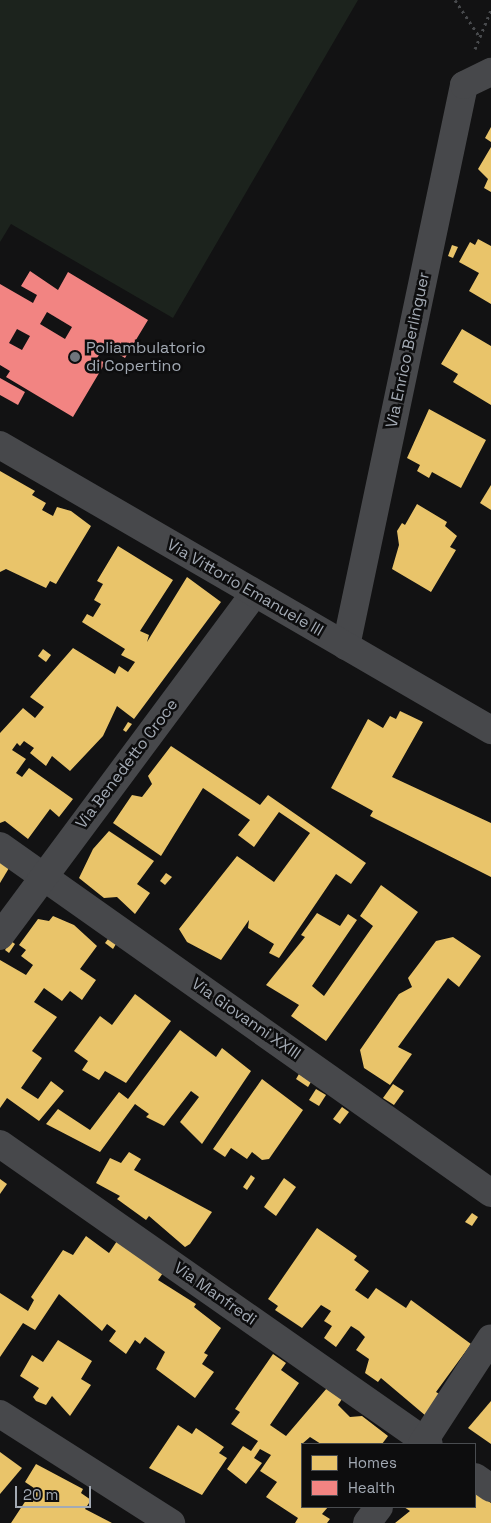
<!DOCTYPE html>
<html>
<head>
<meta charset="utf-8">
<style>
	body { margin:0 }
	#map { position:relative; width:491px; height:1523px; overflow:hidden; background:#121213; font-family:"Space Grotesk",sans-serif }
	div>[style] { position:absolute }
	.green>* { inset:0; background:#1c231d }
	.homes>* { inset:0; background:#e9c46a }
	.health>* { inset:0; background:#f28482 }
	.path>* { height:3px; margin-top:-1.5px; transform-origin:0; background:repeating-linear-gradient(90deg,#484a4d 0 2.5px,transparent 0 6.5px) }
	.minor>* { height:28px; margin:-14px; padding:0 14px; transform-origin:14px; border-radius:14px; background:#47484b }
	.tertiary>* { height:28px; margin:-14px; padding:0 14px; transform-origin:14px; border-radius:14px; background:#47484b }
	.dots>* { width:14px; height:14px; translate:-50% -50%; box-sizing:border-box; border:2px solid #0d0d0e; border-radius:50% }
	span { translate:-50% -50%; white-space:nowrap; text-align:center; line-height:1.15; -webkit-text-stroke:5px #0d0d0e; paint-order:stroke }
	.poi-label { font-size:16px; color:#a3aab4 }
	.left { translate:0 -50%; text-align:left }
	.street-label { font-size:16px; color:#a3aab4 }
	.legend { position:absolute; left:301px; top:1443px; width:175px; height:65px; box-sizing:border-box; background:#0d0d0e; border:1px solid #494c50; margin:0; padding:6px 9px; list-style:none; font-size:15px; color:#a3aab4 }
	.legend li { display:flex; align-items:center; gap:10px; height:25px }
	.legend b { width:25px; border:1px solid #494c50 }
	.scale { position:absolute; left:15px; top:1486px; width:76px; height:22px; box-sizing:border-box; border:2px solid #a3aab4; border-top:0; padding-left:6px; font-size:15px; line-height:18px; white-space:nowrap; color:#a3aab4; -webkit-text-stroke:4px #0d0d0e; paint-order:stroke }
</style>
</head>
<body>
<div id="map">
	<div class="green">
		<i style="clip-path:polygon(0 0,358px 0,173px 318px,11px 224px,0 242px)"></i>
	</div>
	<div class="homes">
		<i style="clip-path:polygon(491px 127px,491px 142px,485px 138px)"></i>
		<i style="clip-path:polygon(491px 147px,491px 192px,484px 188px,488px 179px,478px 169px)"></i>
		<i style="clip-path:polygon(478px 239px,491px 246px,491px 304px,469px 291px,479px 273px,459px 262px,470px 242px,475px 245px)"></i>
		<i style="clip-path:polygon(452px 245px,458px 247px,453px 258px,448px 256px)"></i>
		<i style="clip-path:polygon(462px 329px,491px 346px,491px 405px,453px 382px,458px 374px,441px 364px)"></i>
		<i style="clip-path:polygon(429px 409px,486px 440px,461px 488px,432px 472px,429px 478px,417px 471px,420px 465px,407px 458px)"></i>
		<i style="clip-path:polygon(0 471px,35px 491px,32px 495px,46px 503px,42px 510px,53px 516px,57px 507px,71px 511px,91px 526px,56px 584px,50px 581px,46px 588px,6px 569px,0 572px)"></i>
		<i style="clip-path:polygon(491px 485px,491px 510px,480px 503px)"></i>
		<i style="clip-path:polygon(417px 504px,447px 522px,445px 526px,457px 536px,450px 547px,456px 550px,431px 592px,392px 569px,399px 545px,397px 531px,402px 523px,405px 525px)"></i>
		<i style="clip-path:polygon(118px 546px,173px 580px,140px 631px,149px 635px,147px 642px,187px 577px,221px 602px,134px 719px,117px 706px,103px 736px,70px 771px,52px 756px,46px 766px,30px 753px,34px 748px,24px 741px,20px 746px,17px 743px,12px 750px,26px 759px,16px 773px,22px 777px,29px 768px,73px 799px,59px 817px,50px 809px,28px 839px,5px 821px,0 823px,0 733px,23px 708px,35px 718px,44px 707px,30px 697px,73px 648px,115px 674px,119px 666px,128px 672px,135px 662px,121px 655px,125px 649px,82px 622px,87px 614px,93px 617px,101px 604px,94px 600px,103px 584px,97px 581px)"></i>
		<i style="clip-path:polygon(43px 649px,51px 655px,46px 662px,38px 656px)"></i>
		<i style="clip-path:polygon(400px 711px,423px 722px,392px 777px,491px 823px,491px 877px,370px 816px,373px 811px,331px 788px,368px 719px,383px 728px,390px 716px,396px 719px)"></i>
		<i style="clip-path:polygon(128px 722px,132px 724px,126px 732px,123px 730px)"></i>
		<i style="clip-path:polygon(171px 746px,260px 805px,268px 795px,366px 863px,351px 884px,336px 874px,279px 958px,269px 953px,274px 944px,248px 928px,249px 920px,221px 960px,187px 942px,179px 929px,237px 856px,274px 882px,310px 833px,279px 812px,254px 847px,238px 835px,250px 820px,203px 788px,161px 856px,113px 823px,132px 795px,142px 797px,152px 784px,148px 776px)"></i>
		<i style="clip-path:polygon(109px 831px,154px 861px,137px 884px,150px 893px,135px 914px,117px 897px,104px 898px,79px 878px,93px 849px)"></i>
		<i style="clip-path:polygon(0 861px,9px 868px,0 883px)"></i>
		<i style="clip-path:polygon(166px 873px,172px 877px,165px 885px,160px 881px)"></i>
		<i style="clip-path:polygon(381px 885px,418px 912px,326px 1041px,291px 1016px,299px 1005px,266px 985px,305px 937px,301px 935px,317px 913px,340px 926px,348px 914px,357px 920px,312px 986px,324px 996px,373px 926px,360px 916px)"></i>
		<i style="clip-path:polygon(53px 916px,74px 925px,97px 946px,80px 969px,96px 980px,82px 1000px,70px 991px,62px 1001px,44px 988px,34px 1002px,57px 1017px,32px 1051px,42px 1058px,21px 1088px,38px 1099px,51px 1081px,64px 1091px,39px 1121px,7px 1098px,0 1108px,0 960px,26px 975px,33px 965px,21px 956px,26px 950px,19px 945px,38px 919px,49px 921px)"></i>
		<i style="clip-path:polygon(453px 937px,481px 956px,459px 987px,448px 978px,398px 1047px,412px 1054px,390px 1085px,364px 1068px,360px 1050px,399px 994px,412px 987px,408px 978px,436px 941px)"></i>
		<i style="clip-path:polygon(108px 939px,116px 944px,113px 949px,105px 943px)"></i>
		<i style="clip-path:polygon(11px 941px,15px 944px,9px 953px,5px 950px)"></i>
		<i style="clip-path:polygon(135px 994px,171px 1021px,126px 1083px,105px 1071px,99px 1080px,82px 1070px,88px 1061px,74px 1051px,100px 1016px,112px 1025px)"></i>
		<i style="clip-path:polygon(180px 1030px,216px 1057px,222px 1048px,251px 1071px,202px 1144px,180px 1122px,199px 1097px,191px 1091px,164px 1126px,146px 1117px,149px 1114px,135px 1104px,100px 1152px,46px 1124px,58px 1109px,90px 1130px,119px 1092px,128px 1099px)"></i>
		<i style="clip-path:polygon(299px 1074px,311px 1082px,308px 1087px,296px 1079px)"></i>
		<i style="clip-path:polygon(262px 1079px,303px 1110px,269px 1159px,262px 1160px,252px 1152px,247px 1159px,231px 1148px,225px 1157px,213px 1149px)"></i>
		<i style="clip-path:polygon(393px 1084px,404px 1091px,394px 1105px,383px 1098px)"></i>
		<i style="clip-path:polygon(316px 1089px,326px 1095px,319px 1106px,309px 1100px)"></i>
		<i style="clip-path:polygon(342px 1107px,349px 1112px,340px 1124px,333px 1119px)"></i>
		<i style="clip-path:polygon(129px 1152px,141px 1159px,134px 1170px,212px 1212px,190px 1244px,185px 1247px,149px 1216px,146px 1220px,117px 1199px,120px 1196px,96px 1183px,110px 1158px,121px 1163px)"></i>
		<i style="clip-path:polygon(251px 1175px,255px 1178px,247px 1190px,243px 1187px)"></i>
		<i style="clip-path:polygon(284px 1178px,296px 1187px,276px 1216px,264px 1207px)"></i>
		<i style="clip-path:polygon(0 1179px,7px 1184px,0 1194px)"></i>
		<i style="clip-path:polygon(472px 1213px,478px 1217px,472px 1226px,465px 1222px)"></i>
		<i style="clip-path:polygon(317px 1228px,357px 1256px,354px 1260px,369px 1271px,355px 1290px,368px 1299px,376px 1288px,406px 1308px,411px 1300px,471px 1344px,436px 1392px,441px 1395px,426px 1416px,381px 1378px,378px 1382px,365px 1373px,369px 1359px,356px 1350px,365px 1337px,359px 1331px,351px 1326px,336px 1347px,324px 1338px,332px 1326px,324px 1321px,331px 1311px,321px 1305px,302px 1328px,275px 1310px,278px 1306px,268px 1299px)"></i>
		<i style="clip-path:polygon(86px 1236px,109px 1253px,117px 1241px,163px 1273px,158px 1280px,196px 1304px,194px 1307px,221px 1328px,204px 1353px,208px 1355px,202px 1364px,214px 1372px,195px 1398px,156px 1369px,165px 1352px,145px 1337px,140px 1344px,135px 1340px,126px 1354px,109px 1341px,116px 1331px,107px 1324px,102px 1331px,59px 1294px,35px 1330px,23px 1323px,0 1357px,0 1293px,28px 1311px,34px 1300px,31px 1297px,63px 1250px,73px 1255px)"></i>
		<i style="clip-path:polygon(58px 1340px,92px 1361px,81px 1379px,91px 1385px,70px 1416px,52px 1396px,46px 1405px,36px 1401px,33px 1397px,39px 1388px,20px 1376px,32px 1355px,43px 1362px)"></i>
		<i style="clip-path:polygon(273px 1354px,286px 1363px,281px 1370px,299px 1383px,270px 1425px,286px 1436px,327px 1388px,342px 1399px,338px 1405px,350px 1417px,362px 1416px,388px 1436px,382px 1444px,321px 1444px,310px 1437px,302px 1444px,302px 1507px,328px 1507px,322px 1514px,330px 1519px,327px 1523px,295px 1523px,298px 1518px,266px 1497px,277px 1482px,260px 1471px,271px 1455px,260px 1449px,254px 1458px,262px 1463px,246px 1484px,227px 1469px,243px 1446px,251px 1451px,258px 1441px,231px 1424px,240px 1412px,235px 1409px)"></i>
		<i style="clip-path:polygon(491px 1401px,491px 1444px,468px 1428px)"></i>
		<i style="clip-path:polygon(178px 1425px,192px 1434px,196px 1428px,224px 1447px,219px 1453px,227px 1458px,202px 1495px,149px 1468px)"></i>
		<i style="clip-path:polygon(0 1452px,22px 1468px,0 1494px)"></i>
		<i style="clip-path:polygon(36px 1464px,83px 1489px,81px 1493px,91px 1500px,85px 1509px,112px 1523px,11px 1523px,34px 1488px,25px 1482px)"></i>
		<i style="clip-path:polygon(475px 1492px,491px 1503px,491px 1523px,395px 1523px,410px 1511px,404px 1507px,475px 1507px)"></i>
	</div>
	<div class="health">
		<i style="clip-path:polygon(evenodd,30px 271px,58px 290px,68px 272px,148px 320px,125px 358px,105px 346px,97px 358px,105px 363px,73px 417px,6px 377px,10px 371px,0 365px,0 284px,33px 303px,37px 295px,21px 286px,30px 271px,47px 312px,72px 327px,65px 339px,40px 324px,47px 312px,30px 271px,17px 329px,30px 336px,22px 350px,9px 343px,17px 329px)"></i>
		<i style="clip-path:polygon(0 378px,25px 392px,18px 405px,0 395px)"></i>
	</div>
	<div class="path">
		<i style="left:455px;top:0;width:43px;rotate:56.3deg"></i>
		<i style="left:475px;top:49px;width:42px;rotate:-67.7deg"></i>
	</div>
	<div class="minor">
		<i style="left:346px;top:646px;width:573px;rotate:-78.12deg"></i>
		<i style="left:464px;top:85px;width:30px;rotate:-26deg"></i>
		<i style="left:0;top:846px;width:601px;rotate:35.25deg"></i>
		<i style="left:0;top:936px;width:427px;rotate:-53.4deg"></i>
		<i style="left:0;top:1144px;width:523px;rotate:34.97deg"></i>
		<i style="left:0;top:1414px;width:203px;rotate:32.5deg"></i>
		<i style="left:422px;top:1444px;width:126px;rotate:-56.9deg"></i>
		<i style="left:475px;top:1477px;width:19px;rotate:35deg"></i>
		<i style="left:367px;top:1523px;width:20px;rotate:-53deg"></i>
	</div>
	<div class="tertiary">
		<i style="left:0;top:445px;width:568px;rotate:30.13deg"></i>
	</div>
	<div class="dots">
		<i style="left:75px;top:357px;background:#70757c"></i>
	</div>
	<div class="poi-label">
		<span class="left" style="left:86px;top:357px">Poliambulatorio<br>di Copertino</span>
	</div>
	<div class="street-label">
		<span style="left:408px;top:350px;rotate:-78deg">Via Enrico Berlinguer</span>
		<span style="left:245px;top:588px;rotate:30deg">Via Vittorio Emanuele III</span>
		<span style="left:127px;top:764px;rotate:-53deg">Via Benedetto Croce</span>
		<span style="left:246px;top:1019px;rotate:35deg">Via Giovanni XXIII</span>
		<span style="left:215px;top:1294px;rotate:35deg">Via Manfredi</span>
	</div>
	<ul class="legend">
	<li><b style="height:14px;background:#e9c46a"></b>Homes</li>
	<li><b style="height:14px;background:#f28482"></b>Health</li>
	</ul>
	<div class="scale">20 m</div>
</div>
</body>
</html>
